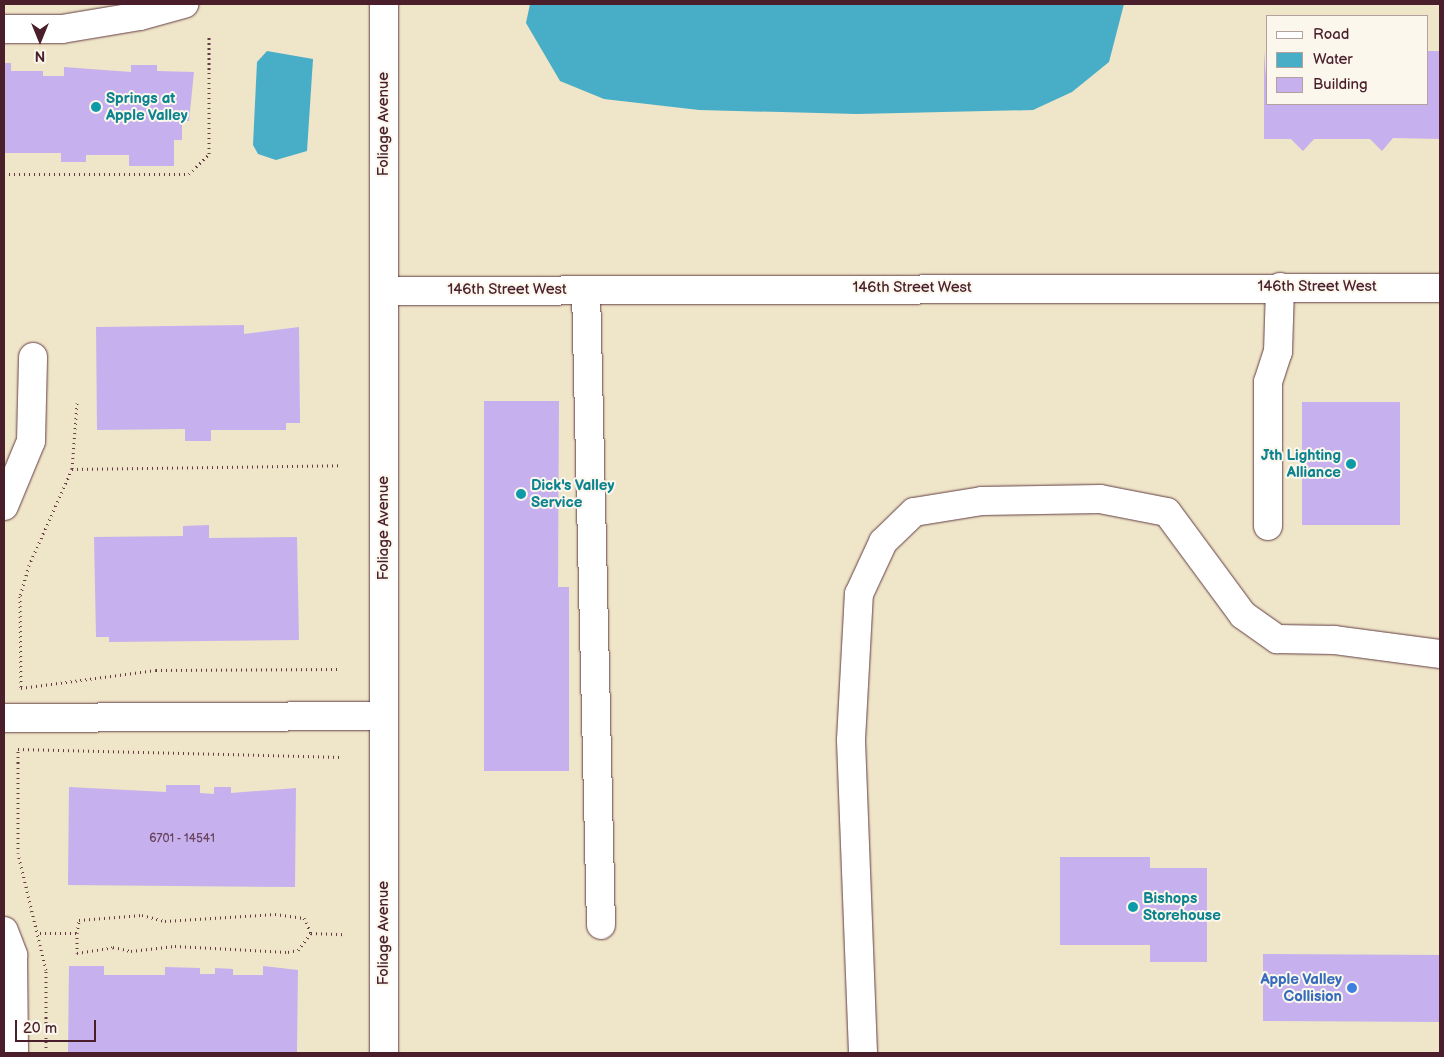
<!DOCTYPE html>
<html>
<head>
<meta charset="utf-8">
<style>
	body { margin:0 }
	#map { position:relative; width:1444px; height:1057px; overflow:hidden; background:#efe5c8; font-family:"Balsamiq Sans",sans-serif }
	div>[style] { position:absolute }
	.water>* { inset:0; background:#48adc7 }
	.building>* { inset:0; background:#c6b1ee }
	.path>* { height:3px; margin-top:-1.5px; transform-origin:0; background:repeating-linear-gradient(90deg,#633d43 0 1px,transparent 0 5px) }
	.roads { filter:drop-shadow(0 0 1px #633d43) drop-shadow(0 0 1px #633d43) }
	.minor>* { height:28px; margin:-14px; padding:0 14px; transform-origin:14px; border-radius:14px; background:#fff }
	.dots>* { width:14px; height:14px; translate:-50% -50%; box-sizing:border-box; border:2px solid #fbf7ec; border-radius:50% }
	span { translate:-50% -50%; white-space:nowrap; text-align:center; line-height:1.15; -webkit-text-stroke:4px #fbf7ec; paint-order:stroke }
	.number-label { font-size:12px; color:#69445c }
	.number-label span { -webkit-text-stroke-width:0 }
	.culture-label { font-size:15px; color:#0d838f; font-weight:700 }
	.left { translate:0 -50%; text-align:left }
	.right { translate:-100% -50%; text-align:right }
	.street-label { font-size:15px; color:#4a1f2b }
	.shop-label { font-size:15px; color:#366cbe; font-weight:700 }
	.frame { position:absolute; inset:0; border:5px solid #4a1f2b; pointer-events:none }
	.legend { position:absolute; left:1266px; top:15px; width:162px; height:90px; box-sizing:border-box; background:#fbf7ec; border:1px solid #b4a19f; margin:0; padding:6px 9px; list-style:none; font-size:15px; color:#4a1f2b }
	.legend li { display:flex; align-items:center; gap:10px; height:25px }
	.legend b { width:25px; border:1px solid #b4a19f }
	.north { position:absolute; left:15px; top:15px; width:50px; height:50px; -webkit-text-stroke:4px #fbf7ec; paint-order:stroke; rotate:180deg; font-size:14px; font-weight:700; line-height:20px; text-align:center; color:#4a1f2b }
	.north::after { content:''; display:block; margin:auto; width:18px; height:22px; background:#4a1f2b; clip-path:polygon(50% 0,100% 100%,50% 72%,0 100%) }
	.scale { position:absolute; left:15px; top:1020px; width:81px; height:22px; box-sizing:border-box; border:2px solid #4a1f2b; border-top:0; padding-left:6px; font-size:15px; line-height:18px; white-space:nowrap; color:#4a1f2b; -webkit-text-stroke:4px #fbf7ec; paint-order:stroke }
</style>
</head>
<body>
<div id="map">
	<div class="water">
		<i style="clip-path:polygon(530px 4px,1124px 4px,1109px 62px,1072px 92px,1033px 110px,857px 114px,699px 110px,604px 99px,560px 81px,526px 23px)"></i>
		<i style="clip-path:polygon(267px 51px,313px 59px,307px 151px,276px 160px,258px 154px,253px 145px,257px 62px)"></i>
	</div>
	<div class="building">
		<i style="clip-path:polygon(1264px 51px,1268px 104px,1428px 104px,1428px 51px,1440px 51px,1440px 139px,1393px 138px,1382px 151px,1370px 139px,1314px 139px,1303px 151px,1291px 139px,1264px 139px)"></i>
		<i style="clip-path:polygon(4px 63px,11px 63px,11px 71px,43px 71px,43px 76px,64px 76px,64px 67px,131px 72px,131px 65px,157px 65px,157px 71px,194px 72px,189px 121px,182px 121px,182px 140px,174px 140px,174px 166px,129px 166px,129px 155px,86px 155px,86px 162px,61px 162px,61px 153px,4px 153px)"></i>
		<i style="clip-path:polygon(244px 325px,244px 334px,299px 327px,300px 423px,286px 423px,286px 430px,211px 430px,211px 441px,185px 441px,185px 429px,97px 430px,96px 327px)"></i>
		<i style="clip-path:polygon(484px 401px,559px 401px,558px 587px,569px 587px,569px 771px,484px 771px)"></i>
		<i style="clip-path:polygon(1302px 402px,1400px 402px,1400px 525px,1302px 525px)"></i>
		<i style="clip-path:polygon(209px 525px,209px 538px,297px 537px,299px 640px,109px 642px,109px 637px,96px 637px,94px 537px,183px 536px,183px 526px)"></i>
		<i style="clip-path:polygon(166px 785px,200px 785px,200px 793px,214px 794px,214px 787px,231px 787px,231px 793px,296px 788px,295px 887px,68px 885px,69px 787px,166px 792px)"></i>
		<i style="clip-path:polygon(1060px 857px,1150px 857px,1150px 868px,1207px 868px,1207px 962px,1150px 962px,1150px 945px,1060px 945px)"></i>
		<i style="clip-path:polygon(1263px 954px,1440px 955px,1440px 1022px,1263px 1021px)"></i>
		<i style="clip-path:polygon(69px 966px,104px 966px,104px 975px,165px 975px,165px 967px,200px 968px,200px 974px,215px 974px,215px 968px,233px 969px,233px 975px,263px 975px,263px 966px,298px 970px,297px 1053px,68px 1053px)"></i>
	</div>
	<div class="path">
		<i style="left:4px;top:174px;width:185px"></i>
		<i style="left:189px;top:174px;width:28px;rotate:-45deg"></i>
		<i style="left:209px;top:154px;width:117px;rotate:-90deg"></i>
		<i style="left:77px;top:403px;width:66px;rotate:94.3deg"></i>
		<i style="left:72px;top:469px;width:105px;rotate:114.1deg"></i>
		<i style="left:29px;top:565px;width:32px;rotate:106deg"></i>
		<i style="left:20px;top:596px;width:92px;rotate:89.4deg"></i>
		<i style="left:21px;top:688px;width:136px;rotate:-7.6deg"></i>
		<i style="left:156px;top:670px;width:183px;rotate:-0.3deg"></i>
		<i style="left:72px;top:469px;width:270px;rotate:-0.8deg"></i>
		<i style="left:40px;top:933px;width:37px"></i>
		<i style="left:77px;top:933px;width:20px;rotate:90deg"></i>
		<i style="left:77px;top:953px;width:36px;rotate:-9deg"></i>
		<i style="left:113px;top:947px;width:18px;rotate:13deg"></i>
		<i style="left:131px;top:951px;width:44px;rotate:-6.5deg"></i>
		<i style="left:175px;top:946px;width:113px;rotate:3deg"></i>
		<i style="left:288px;top:952px;width:10px;rotate:-11deg"></i>
		<i style="left:298px;top:950px;width:21px;rotate:-53deg"></i>
		<i style="left:311px;top:933px;width:33px;rotate:2deg"></i>
		<i style="left:77px;top:933px;width:13px;rotate:-81deg"></i>
		<i style="left:79px;top:920px;width:63px;rotate:-4.5deg"></i>
		<i style="left:142px;top:915px;width:24px;rotate:15deg"></i>
		<i style="left:165px;top:921px;width:110px;rotate:-3.6deg"></i>
		<i style="left:275px;top:914px;width:29px;rotate:8deg"></i>
		<i style="left:304px;top:918px;width:17px;rotate:65deg"></i>
		<i style="left:46px;top:1053px;width:83px;rotate:-90deg"></i>
		<i style="left:46px;top:970px;width:120px;rotate:-103.5deg"></i>
		<i style="left:18px;top:853px;width:104px;rotate:-90deg"></i>
		<i style="left:18px;top:749px;width:324px;rotate:1.4deg"></i>
	</div>
	<div class="roads">
		<div class="minor">
			<i style="left:4px;top:29px;width:58px"></i>
			<i style="left:62px;top:29px;width:79px;rotate:-9.5deg"></i>
			<i style="left:140px;top:16px;width:46px;rotate:-15.3deg"></i>
			<i style="left:586px;top:290px;width:635px;rotate:88.65deg"></i>
			<i style="left:384px;top:291px;width:1056px;rotate:-0.16deg"></i>
			<i style="left:4px;top:506px;width:70px;rotate:-67.4deg"></i>
			<i style="left:31px;top:441px;width:84px;rotate:-88.6deg"></i>
			<i style="left:1268px;top:526px;width:144px;rotate:-90deg"></i>
			<i style="left:1268px;top:382px;width:32px;rotate:-72deg"></i>
			<i style="left:1278px;top:352px;width:65px;rotate:-88.2deg"></i>
			<i style="left:4px;top:718px;width:380px;rotate:-0.3deg"></i>
			<i style="left:4px;top:931px;width:26px;rotate:69deg"></i>
			<i style="left:13px;top:955px;width:98px;rotate:89.4deg"></i>
			<i style="left:384px;top:1053px;width:1049px;rotate:-90deg"></i>
			<i style="left:863px;top:1053px;width:313px;rotate:-92.2deg"></i>
			<i style="left:851px;top:740px;width:146px;rotate:-86.9deg"></i>
			<i style="left:859px;top:594px;width:57px;rotate:-65.2deg"></i>
			<i style="left:883px;top:542px;width:43px;rotate:-44.1deg"></i>
			<i style="left:914px;top:512px;width:69px;rotate:-9.2deg"></i>
			<i style="left:982px;top:501px;width:118px;rotate:-1deg"></i>
			<i style="left:1100px;top:499px;width:68px;rotate:11deg"></i>
			<i style="left:1167px;top:512px;width:128px;rotate:53.6deg"></i>
			<i style="left:1243px;top:615px;width:42px;rotate:35.2deg"></i>
			<i style="left:1277px;top:639px;width:57px;rotate:1deg"></i>
			<i style="left:1334px;top:640px;width:107px;rotate:7.5deg"></i>
		</div>
	</div>
	<div class="dots">
		<i style="left:96px;top:107px;background:#0f9aa8"></i>
		<i style="left:1351px;top:464px;background:#0f9aa8"></i>
		<i style="left:521px;top:494px;background:#0f9aa8"></i>
		<i style="left:1133px;top:907px;background:#0f9aa8"></i>
		<i style="left:1352px;top:988px;background:#3f7fe0"></i>
	</div>
	<div class="number-label">
		<span style="left:182px;top:839px">6701 - 14541</span>
	</div>
	<div class="culture-label">
		<span class="left" style="left:106px;top:107px">Springs at<br>Apple Valley</span>
		<span class="right" style="left:1341px;top:464px">Jth Lighting<br>Alliance</span>
		<span class="left" style="left:531px;top:494px">Dick's Valley<br>Service</span>
		<span class="left" style="left:1143px;top:907px">Bishops<br>Storehouse</span>
	</div>
	<div class="street-label">
		<span style="left:384px;top:124px;rotate:-90deg">Foliage Avenue</span>
		<span style="left:1317px;top:287px">146th Street West</span>
		<span style="left:912px;top:288px">146th Street West</span>
		<span style="left:507px;top:290px">146th Street West</span>
		<span style="left:384px;top:528px;rotate:-90deg">Foliage Avenue</span>
		<span style="left:384px;top:933px;rotate:-90deg">Foliage Avenue</span>
	</div>
	<div class="shop-label">
		<span class="right" style="left:1342px;top:988px">Apple Valley<br>Collision</span>
	</div>
	<div class="frame"></div>
	<ul class="legend">
	<li><b style="height:6px;background:#fff"></b>Road</li>
	<li><b style="height:14px;background:#48adc7"></b>Water</li>
	<li><b style="height:14px;background:#c6b1ee"></b>Building</li>
	</ul>
	<div class="north">N</div>
	<div class="scale">20 m</div>
</div>
</body>
</html>
